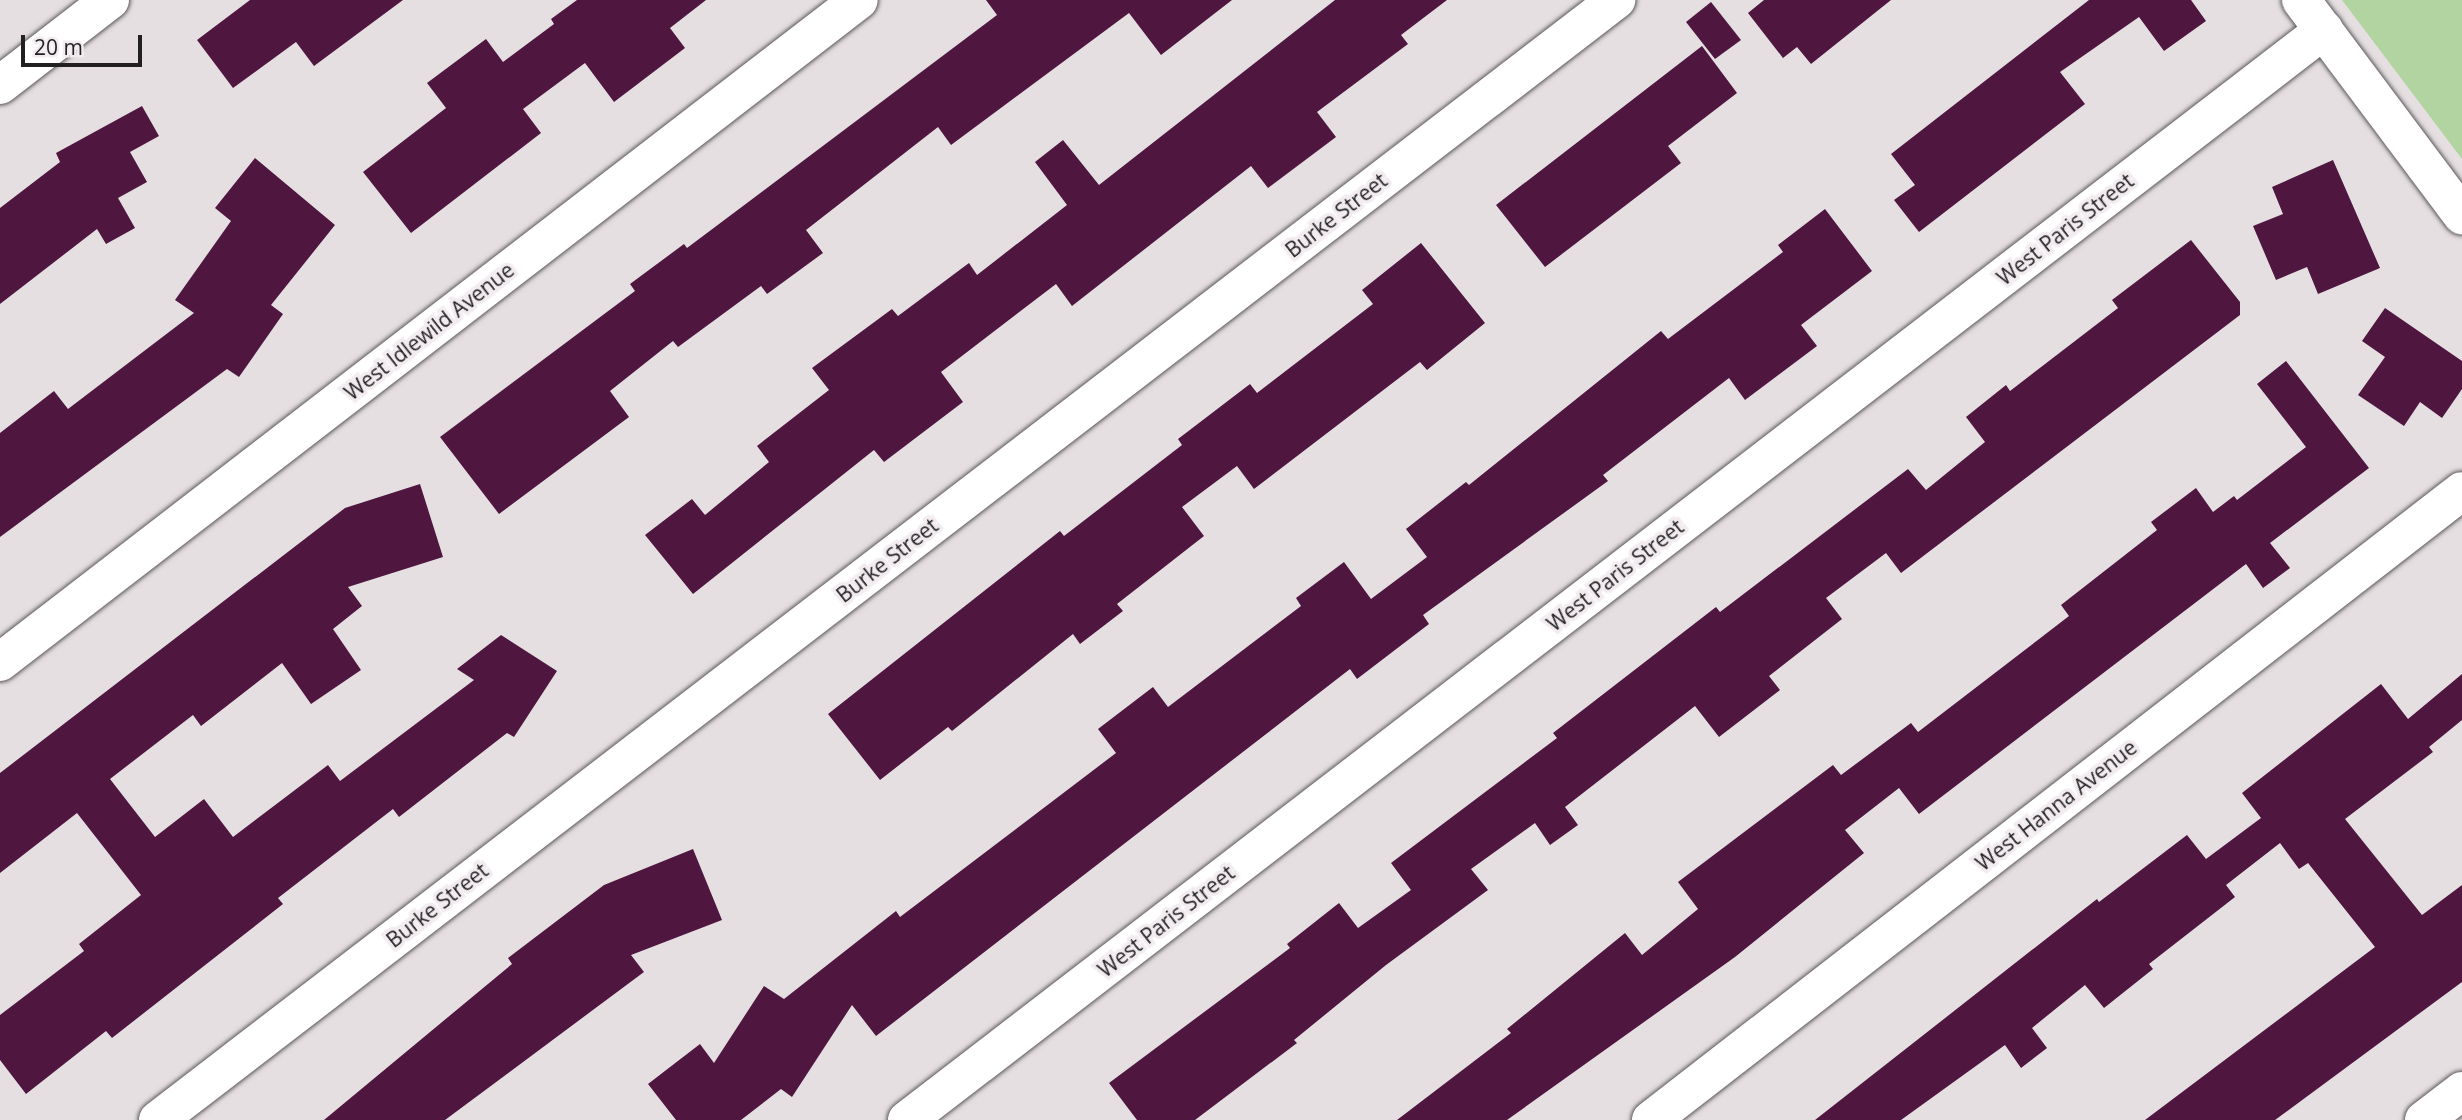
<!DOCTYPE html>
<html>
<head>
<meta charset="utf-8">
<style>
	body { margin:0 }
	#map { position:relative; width:2462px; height:1120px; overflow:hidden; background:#e5dfe2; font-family:"Open Sans",sans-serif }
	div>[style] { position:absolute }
	.green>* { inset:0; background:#b2d4a0 }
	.building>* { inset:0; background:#4f1640 }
	.roads { filter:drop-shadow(0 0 2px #5c575a) drop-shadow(0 0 2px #5c575a) }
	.street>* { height:38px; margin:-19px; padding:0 19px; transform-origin:19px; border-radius:19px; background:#fff }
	span { translate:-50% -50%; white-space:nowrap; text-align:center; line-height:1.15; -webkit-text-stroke:7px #f2ecf0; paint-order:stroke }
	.street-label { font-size:21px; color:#211f20 }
	.scale { position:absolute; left:21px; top:35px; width:121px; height:32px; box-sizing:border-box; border:4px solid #211f20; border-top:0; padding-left:9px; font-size:21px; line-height:24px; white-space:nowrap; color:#211f20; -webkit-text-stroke:5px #f2ecf0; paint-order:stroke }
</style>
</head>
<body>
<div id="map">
	<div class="green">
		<i style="clip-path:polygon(2342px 0,2462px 0,2462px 159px)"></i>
	</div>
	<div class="building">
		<i style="clip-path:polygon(250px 0,403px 0,314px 66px,296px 42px,233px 88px,197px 40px)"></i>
		<i style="clip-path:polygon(577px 0,706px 0,670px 28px,685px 48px,614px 102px,585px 63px,523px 109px,541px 133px,411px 233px,363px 172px,446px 108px,427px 83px,486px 39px,503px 62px,554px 24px,551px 19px)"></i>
		<i style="clip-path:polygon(986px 0,1232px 0,1161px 55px,1129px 13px,951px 145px,938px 127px,806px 230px,823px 253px,767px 294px,761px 286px,678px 347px,673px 341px,610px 391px,629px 417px,499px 514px,440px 437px,635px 291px,630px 284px,684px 244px,687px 248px,997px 15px)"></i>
		<i style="clip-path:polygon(1335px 0,1447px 0,1401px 35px,1408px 44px,1317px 112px,1336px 137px,1268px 188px,1251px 166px,1072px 306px,1056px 284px,941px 372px,963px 402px,884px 462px,874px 450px,693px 594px,645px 535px,692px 499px,705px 515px,769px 462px,757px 446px,829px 390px,812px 368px,892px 309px,898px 316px,969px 263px,977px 275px,1067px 205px,1035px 162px,1063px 140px,1099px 185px)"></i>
		<i style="clip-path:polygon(1764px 0,1891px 0,1811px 64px,1797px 47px,1783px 58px,1748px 13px)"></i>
		<i style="clip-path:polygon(2089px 0,2191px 0,2206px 21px,2164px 51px,2139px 17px,2060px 72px,2085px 104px,1919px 232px,1894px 200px,1915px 185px,1891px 154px)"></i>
		<i style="clip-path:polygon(1711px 2px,1741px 40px,1715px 59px,1686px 22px)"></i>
		<i style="clip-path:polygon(1702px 46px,1737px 93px,1668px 146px,1681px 163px,1545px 267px,1496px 205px)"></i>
		<i style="clip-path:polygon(142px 106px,159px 136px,130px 152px,147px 182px,118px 198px,135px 228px,106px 244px,97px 229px,0 304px,0 208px,60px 162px,56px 153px)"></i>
		<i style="clip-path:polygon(255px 158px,335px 225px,271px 305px,283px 314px,239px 377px,227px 369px,0 537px,0 433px,54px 391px,68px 409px,194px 313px,175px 300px,231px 221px,215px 208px)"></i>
		<i style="clip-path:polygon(2333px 160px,2380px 268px,2318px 294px,2307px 267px,2276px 280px,2253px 226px,2283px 214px,2272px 187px)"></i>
		<i style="clip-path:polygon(1825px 209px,1872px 271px,1801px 325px,1817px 346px,1745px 400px,1729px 378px,1603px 475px,1608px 481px,1423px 615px,1429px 624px,1357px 679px,1350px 669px,876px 1036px,852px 1005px,792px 1097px,781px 1089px,741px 1120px,676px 1120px,648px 1084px,700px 1044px,714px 1063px,764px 986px,784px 999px,896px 911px,900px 917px,1116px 753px,1098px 729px,1153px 687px,1168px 707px,1301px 606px,1296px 598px,1344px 562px,1371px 599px,1427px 557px,1406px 529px,1466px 482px,1469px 485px,1661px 331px,1668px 339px,1783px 252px,1778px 245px)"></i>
		<i style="clip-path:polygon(2191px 240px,2240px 302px,2240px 315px,1901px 573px,1886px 553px,1826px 598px,1842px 619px,1769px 676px,1780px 690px,1719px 737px,1695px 706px,1565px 807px,1578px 825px,1550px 845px,1535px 823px,1471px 869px,1488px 890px,1386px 965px,1294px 1040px,1297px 1043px,1195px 1120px,1137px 1120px,1109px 1083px,1290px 948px,1287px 944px,1339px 903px,1358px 928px,1411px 890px,1391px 863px,1557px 738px,1553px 733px,1716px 607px,1720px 612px,1908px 469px,1926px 490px,1985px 442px,1966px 417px,2006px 385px,2010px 391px,2118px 308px,2112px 300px)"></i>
		<i style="clip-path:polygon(1421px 243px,1485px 323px,1427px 370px,1420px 362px,1254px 489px,1237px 466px,1182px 507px,1204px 536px,1117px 604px,1123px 611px,1080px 644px,1073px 634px,952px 731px,948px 727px,880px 780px,828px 714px,1060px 531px,1064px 536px,1182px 445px,1178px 439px,1250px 384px,1257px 393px,1373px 304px,1362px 290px)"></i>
		<i style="clip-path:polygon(2385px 308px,2462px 361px,2462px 389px,2442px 418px,2420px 402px,2404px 426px,2358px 395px,2385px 357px,2362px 341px)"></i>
		<i style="clip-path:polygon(2286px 361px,2369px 468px,2270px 543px,2290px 568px,2263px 588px,2246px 564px,1919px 814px,1899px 788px,1845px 830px,1864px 853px,1735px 957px,1507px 1120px,1397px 1120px,1511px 1033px,1507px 1029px,1625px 933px,1642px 955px,1698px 909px,1678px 882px,1833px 765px,1841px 775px,1911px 723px,1918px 732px,2069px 616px,2061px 605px,2157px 530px,2151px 522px,2196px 488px,2213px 512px,2234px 496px,2237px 500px,2306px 447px,2257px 384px)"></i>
		<i style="clip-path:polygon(420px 484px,443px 557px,348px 587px,362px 606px,333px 629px,361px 670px,311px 704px,282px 663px,201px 726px,193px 715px,110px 779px,155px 837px,204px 799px,233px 837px,328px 765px,340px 781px,474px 680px,457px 669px,501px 635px,557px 671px,514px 737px,507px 733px,399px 817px,393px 809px,278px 898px,283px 904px,112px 1038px,106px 1031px,26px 1094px,0 1060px,0 1015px,84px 951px,79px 944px,141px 895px,77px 813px,0 873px,0 773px,345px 508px)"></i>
		<i style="clip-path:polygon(2462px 674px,2462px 720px,2429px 747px,2433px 752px,2345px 819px,2422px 915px,2462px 885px,2462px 982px,2275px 1120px,2145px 1120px,2375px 947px,2308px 863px,2299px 869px,2280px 843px,2226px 885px,2235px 897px,2149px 964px,2153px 969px,2104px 1008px,2085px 985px,2032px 1028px,2047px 1048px,2021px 1068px,2005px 1045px,1901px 1120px,1815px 1120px,2097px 899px,2099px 902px,2187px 835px,2206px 859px,2261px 818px,2242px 793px,2381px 684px,2408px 719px)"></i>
		<i style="clip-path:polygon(693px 849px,722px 920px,631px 955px,644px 972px,445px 1120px,324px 1120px,512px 964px,508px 958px,604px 885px)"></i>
	</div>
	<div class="roads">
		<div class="street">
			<i style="left:2301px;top:0;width:269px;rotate:53.2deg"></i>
			<i style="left:0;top:85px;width:139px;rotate:-37.7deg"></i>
			<i style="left:0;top:662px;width:1084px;rotate:-37.62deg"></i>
			<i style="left:158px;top:1120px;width:1839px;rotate:-37.53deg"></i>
			<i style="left:907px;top:1120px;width:1788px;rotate:-37.57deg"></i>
			<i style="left:1651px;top:1120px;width:1026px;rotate:-37.8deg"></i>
			<i style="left:2424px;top:1120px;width:48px;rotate:-37.3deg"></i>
		</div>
	</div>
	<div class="street-label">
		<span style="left:1336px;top:215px;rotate:-38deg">Burke Street</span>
		<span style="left:2065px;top:229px;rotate:-38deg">West Paris Street</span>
		<span style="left:429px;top:331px;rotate:-38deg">West Idlewild Avenue</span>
		<span style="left:887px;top:560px;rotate:-38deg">Burke Street</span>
		<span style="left:1615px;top:575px;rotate:-38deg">West Paris Street</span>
		<span style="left:2056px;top:805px;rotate:-38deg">West Hanna Avenue</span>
		<span style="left:437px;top:905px;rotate:-38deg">Burke Street</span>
		<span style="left:1166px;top:921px;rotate:-38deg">West Paris Street</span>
	</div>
	<div class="scale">20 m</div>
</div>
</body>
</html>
